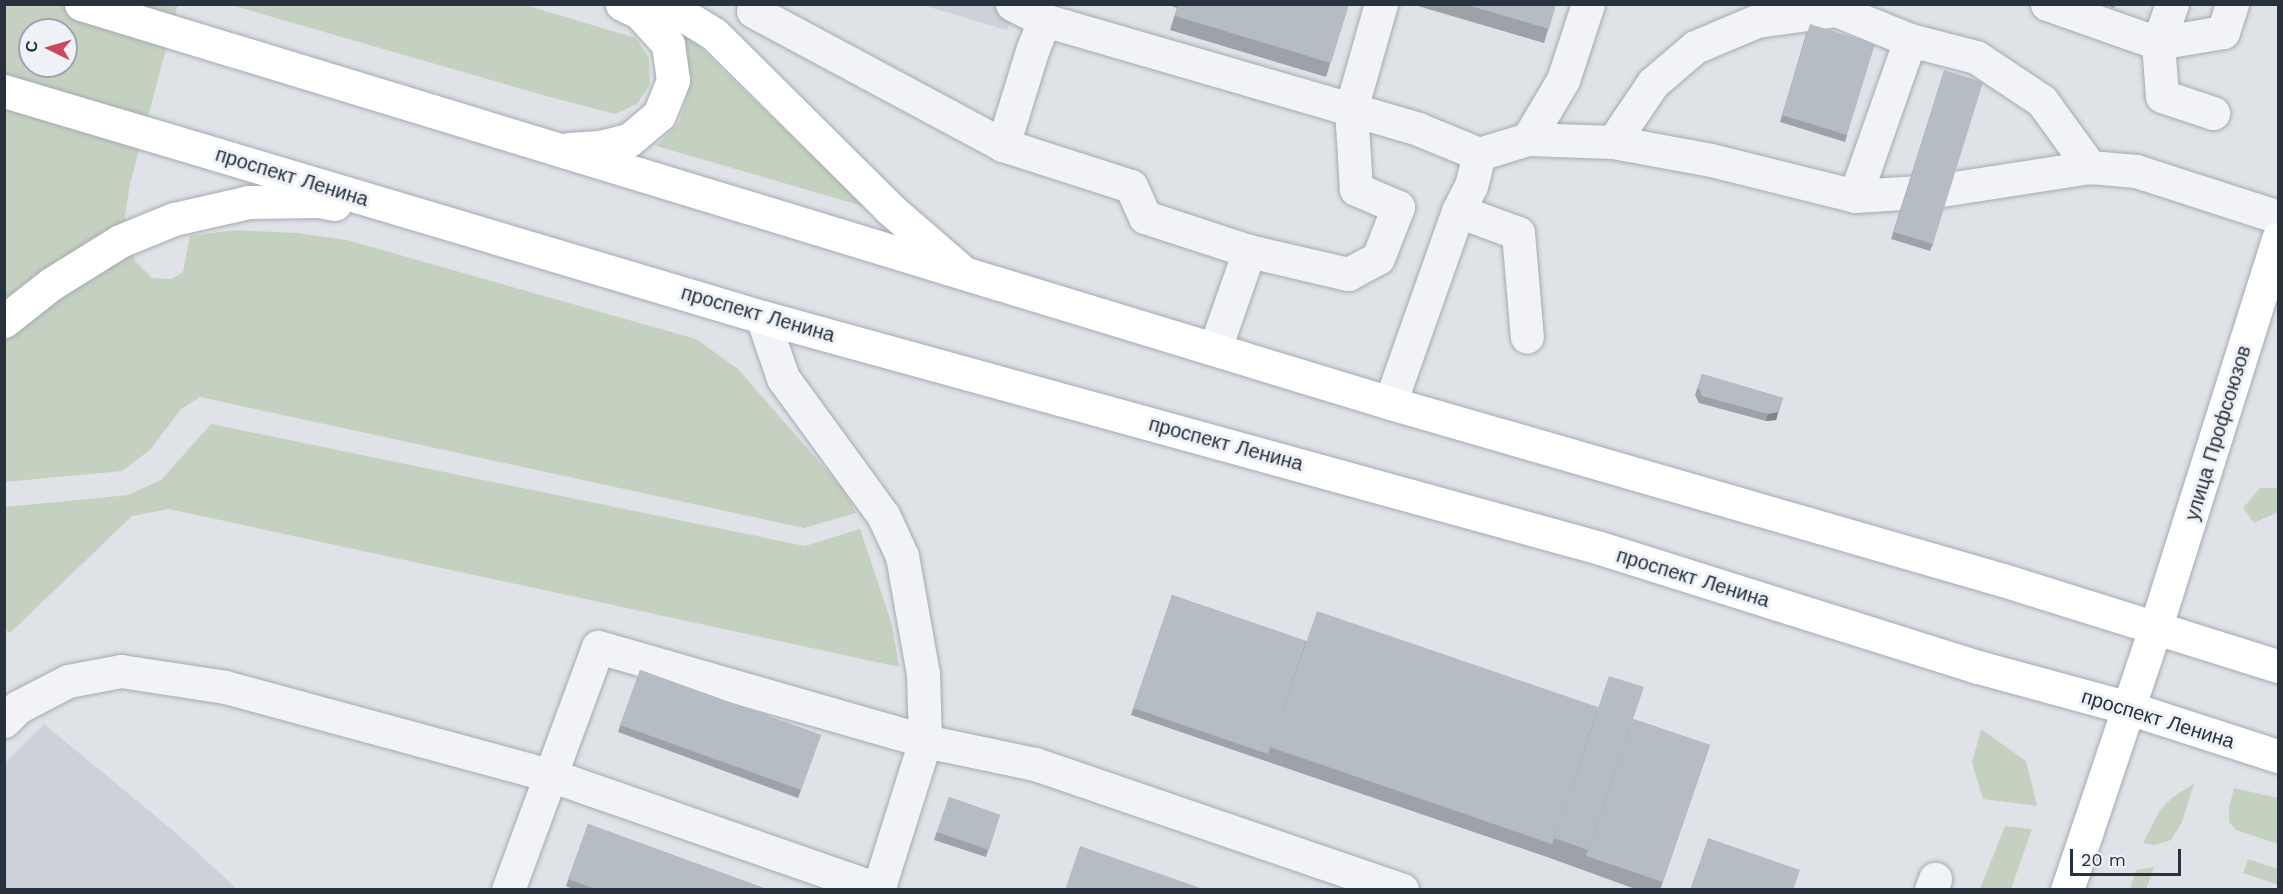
<!DOCTYPE html>
<html>
<head>
<meta charset="utf-8">
<style>
	body { margin:0 }
	#map { position:relative; width:2283px; height:894px; overflow:hidden; background:#dfe3e8; font-family:"Work Sans",sans-serif }
	div>[style] { position:absolute }
	.built>* { inset:0; background:#cdd2da }
	.green>* { inset:0; background:#c5d1c0 }
	.roads { filter:drop-shadow(0 0 2px #a4aab2) drop-shadow(0 0 2px #a4aab2) }
	.minor>* { height:33px; margin:-16.5px; padding:0 16.5px; transform-origin:16.5px; border-radius:16.5px; background:#f2f3f6 }
	.major>* { height:33px; margin:-16.5px; padding:0 16.5px; transform-origin:16.5px; border-radius:16.5px; background:#fff }
	.wall>* { inset:0; background:#9da2a9 }
	.shaded-wall>* { inset:0; background:#7f8489 }
	.building>* { inset:0; background:#b6bcc4 }
	span { translate:-50% -50%; white-space:nowrap; text-align:center; line-height:1.15; -webkit-text-stroke:6px #eef1f5; paint-order:stroke }
	.street-label { font-size:20px; color:#28313e }
	.frame { position:absolute; inset:0; border:6px solid #28313e; pointer-events:none }
	.north { position:absolute; left:18px; top:18px; width:60px; height:60px; box-sizing:border-box; background:#eef1f5; border:2px solid #9fa4ac; border-radius:50%; rotate:275deg; font-size:16px; font-weight:700; line-height:24px; text-align:center; color:#28313e }
	.north::after { content:''; display:block; margin:auto; width:21px; height:27px; background:#c9485e; clip-path:polygon(50% 0,100% 100%,50% 72%,0 100%) }
	.scale { position:absolute; left:2070px; top:849px; width:111px; height:27px; box-sizing:border-box; border:3px solid #28313e; border-top:0; padding-left:8px; font-size:18px; line-height:21px; white-space:nowrap; color:#28313e; -webkit-text-stroke:4px #eef1f5; paint-order:stroke }
</style>
</head>
<body>
<div id="map">
	<div class="built">
		<i style="clip-path:polygon(922px 5px,1016px 5px,1007px 30px)"></i>
		<i style="clip-path:polygon(44px 724px,176px 833px,237px 889px,5px 889px,5px 763px)"></i>
	</div>
	<div class="green">
		<i style="clip-path:polygon(evenodd,178px 4px,130px 184px,125px 216px,135px 261px,152px 278px,171px 279px,183px 272px,190px 236px,236px 230px,297px 233px,347px 240px,696px 339px,738px 369px,843px 489px,856px 513px,804px 528px,200px 397px,181px 409px,150px 450px,122px 471px,5px 482px,5px 5px,178px 4px,30px 30px,66px 30px,66px 66px,30px 66px,30px 30px)"></i>
		<i style="clip-path:polygon(231px 5px,525px 5px,636px 38px,649px 58px,650px 85px,637px 104px,615px 114px,546px 96px)"></i>
		<i style="clip-path:polygon(682px 29px,728px 75px,866px 207px,656px 146px,679px 123px,687px 96px,688px 56px)"></i>
		<i style="clip-path:polygon(211px 424px,805px 546px,860px 529px,892px 625px,899px 667px,169px 509px,132px 516px,10px 633px,5px 630px,5px 507px,128px 495px,161px 480px)"></i>
		<i style="clip-path:polygon(2260px 488px,2278px 488px,2278px 512px,2254px 523px,2243px 508px)"></i>
		<i style="clip-path:polygon(1981px 729px,2026px 761px,2037px 806px,1983px 799px,1972px 763px)"></i>
		<i style="clip-path:polygon(2194px 784px,2182px 822px,2171px 840px,2155px 845px,2143px 843px,2160px 810px,2174px 796px)"></i>
		<i style="clip-path:polygon(2234px 788px,2278px 798px,2278px 844px,2236px 830px,2229px 822px,2229px 808px)"></i>
		<i style="clip-path:polygon(2005px 826px,2032px 829px,2011px 889px,1980px 889px)"></i>
		<i style="clip-path:polygon(2248px 859px,2278px 869px,2278px 885px,2243px 873px)"></i>
		<i style="clip-path:polygon(2154px 867px,2146px 889px,2130px 889px,2136px 870px)"></i>
	</div>
	<div class="roads">
		<div class="minor">
			<i style="left:1012px;top:4px;width:36px;rotate:27deg"></i>
			<i style="left:1044px;top:20px;width:390px;rotate:16.2deg"></i>
			<i style="left:1418px;top:129px;width:66px;rotate:22.3deg"></i>
			<i style="left:2047px;top:4px;width:118px;rotate:19.4deg"></i>
			<i style="left:2158px;top:43px;width:66px;rotate:-9.6deg"></i>
			<i style="left:2223px;top:32px;width:29px;rotate:-72deg"></i>
			<i style="left:2172px;top:4px;width:41px;rotate:109.7deg"></i>
			<i style="left:2158px;top:43px;width:53px;rotate:85.7deg"></i>
			<i style="left:2162px;top:96px;width:54px;rotate:18.4deg"></i>
			<i style="left:753px;top:11px;width:284px;rotate:28.2deg"></i>
			<i style="left:1044px;top:20px;width:30px;rotate:111deg"></i>
			<i style="left:1033px;top:48px;width:102px;rotate:107.2deg"></i>
			<i style="left:1003px;top:145px;width:134px;rotate:17.8deg"></i>
			<i style="left:1131px;top:186px;width:34px;rotate:66deg"></i>
			<i style="left:1145px;top:217px;width:109px;rotate:18.1deg"></i>
			<i style="left:1249px;top:251px;width:103px;rotate:109.3deg"></i>
			<i style="left:1528px;top:139px;width:69px;rotate:-59.3deg"></i>
			<i style="left:1563px;top:80px;width:80px;rotate:-71.8deg"></i>
			<i style="left:1613px;top:142px;width:71px;rotate:-55.9deg"></i>
			<i style="left:1653px;top:83px;width:55px;rotate:-40.6deg"></i>
			<i style="left:1695px;top:47px;width:67px;rotate:-22.8deg"></i>
			<i style="left:1757px;top:21px;width:80px;rotate:-7.9deg"></i>
			<i style="left:1836px;top:10px;width:80px;rotate:22.1deg"></i>
			<i style="left:1910px;top:40px;width:68px;rotate:14.4deg"></i>
			<i style="left:1976px;top:57px;width:79px;rotate:33.7deg"></i>
			<i style="left:2042px;top:101px;width:82px;rotate:54deg"></i>
			<i style="left:1855px;top:196px;width:165px;rotate:-70.6deg"></i>
			<i style="left:1458px;top:211px;width:64px;rotate:20.1deg"></i>
			<i style="left:1518px;top:233px;width:104px;rotate:85.1deg"></i>
			<i style="left:1249px;top:251px;width:102px;rotate:13.1deg"></i>
			<i style="left:1348px;top:274px;width:34px;rotate:-28deg"></i>
			<i style="left:1378px;top:258px;width:55px;rotate:-68.6deg"></i>
			<i style="left:1398px;top:207px;width:46px;rotate:-156.8deg"></i>
			<i style="left:1356px;top:189px;width:80px;rotate:-93.6deg"></i>
			<i style="left:1351px;top:109px;width:109px;rotate:-74.1deg"></i>
			<i style="left:762px;top:317px;width:65px;rotate:71deg"></i>
			<i style="left:783px;top:378px;width:170px;rotate:53.9deg"></i>
			<i style="left:883px;top:515px;width:45px;rotate:65.1deg"></i>
			<i style="left:902px;top:556px;width:120px;rotate:79.9deg"></i>
			<i style="left:923px;top:674px;width:67px;rotate:88.3deg"></i>
			<i style="left:925px;top:741px;width:156px;rotate:107.5deg"></i>
			<i style="left:1390px;top:403px;width:204px;rotate:-70.5deg"></i>
			<i style="left:1458px;top:211px;width:28px;rotate:-63deg"></i>
			<i style="left:1471px;top:186px;width:33px;rotate:-76deg"></i>
			<i style="left:1479px;top:154px;width:51px;rotate:-17deg"></i>
			<i style="left:1528px;top:139px;width:85px;rotate:2deg"></i>
			<i style="left:1613px;top:142px;width:100px;rotate:10.4deg"></i>
			<i style="left:1711px;top:160px;width:148px;rotate:14deg"></i>
			<i style="left:1855px;top:196px;width:80px;rotate:-3.6deg"></i>
			<i style="left:1935px;top:191px;width:157px;rotate:-8.8deg"></i>
			<i style="left:2090px;top:167px;width:46px;rotate:5deg"></i>
			<i style="left:2136px;top:171px;width:149px;rotate:17.9deg"></i>
			<i style="left:4px;top:721px;width:20px;rotate:-45deg"></i>
			<i style="left:18px;top:707px;width:56px;rotate:-27.5deg"></i>
			<i style="left:68px;top:681px;width:54px;rotate:-10.7deg"></i>
			<i style="left:121px;top:671px;width:105px;rotate:8.7deg"></i>
			<i style="left:225px;top:687px;width:337px;rotate:15.2deg"></i>
			<i style="left:550px;top:775px;width:350px;rotate:19.2deg"></i>
			<i style="left:508px;top:890px;width:259px;rotate:-69.7deg"></i>
			<i style="left:598px;top:647px;width:340px;rotate:16deg"></i>
			<i style="left:925px;top:741px;width:112px;rotate:11.8deg"></i>
			<i style="left:1035px;top:764px;width:388px;rotate:18.9deg"></i>
			<i style="left:1931px;top:890px;width:12px;rotate:-70deg"></i>
		</div>
		<div class="major">
			<i style="left:81px;top:4px;width:1368px;rotate:16.95deg"></i>
			<i style="left:1390px;top:403px;width:638px;rotate:16.11deg"></i>
			<i style="left:2003px;top:580px;width:288px;rotate:17.4deg"></i>
			<i style="left:665px;top:4px;width:57px;rotate:31.5deg"></i>
			<i style="left:714px;top:34px;width:248px;rotate:44.8deg"></i>
			<i style="left:890px;top:209px;width:89px;rotate:40.9deg"></i>
			<i style="left:4px;top:91px;width:791px;rotate:16.6deg"></i>
			<i style="left:762px;top:317px;width:869px;rotate:15.41deg"></i>
			<i style="left:1600px;top:548px;width:396px;rotate:17.5deg"></i>
			<i style="left:1978px;top:667px;width:156px;rotate:15.2deg"></i>
			<i style="left:2129px;top:708px;width:157px;rotate:17.9deg"></i>
			<i style="left:569px;top:149px;width:31px;rotate:-4deg"></i>
			<i style="left:600px;top:147px;width:30px;rotate:-14deg"></i>
			<i style="left:629px;top:140px;width:39px;rotate:-40deg"></i>
			<i style="left:659px;top:115px;width:38px;rotate:-68deg"></i>
			<i style="left:673px;top:80px;width:36px;rotate:-98deg"></i>
			<i style="left:668px;top:44px;width:43px;rotate:-132.2deg"></i>
			<i style="left:639px;top:12px;width:19px;rotate:-155deg"></i>
			<i style="left:4px;top:321px;width:60px;rotate:-38.2deg"></i>
			<i style="left:51px;top:284px;width:81px;rotate:-31.9deg"></i>
			<i style="left:120px;top:241px;width:58px;rotate:-22.2deg"></i>
			<i style="left:174px;top:219px;width:77px;rotate:-12.8deg"></i>
			<i style="left:249px;top:202px;width:69px;rotate:-0.8deg"></i>
			<i style="left:318px;top:201px;width:17px;rotate:10deg"></i>
			<i style="left:2067px;top:890px;width:279px;rotate:-71.4deg"></i>
			<i style="left:2156px;top:626px;width:406px;rotate:-72.5deg"></i>
		</div>
	</div>
	<div class="wall">
		<i style="clip-path:polygon(1166px 4px,1349px 4px,1326px 77px,1170px 30px,1177px 8px)"></i>
		<i style="clip-path:polygon(1411px 4px,1556px 4px,1544px 43px)"></i>
		<i style="clip-path:polygon(2103px 4px,2115px 4px,2114px 8px)"></i>
		<i style="clip-path:polygon(1807px 31px,1847px 135px,1845px 142px,1780px 122px)"></i>
		<i style="clip-path:polygon(1942px 77px,1933px 244px,1930px 251px,1891px 239px)"></i>
		<i style="clip-path:polygon(1702px 374px,1783px 398px,1776px 420px,1766px 421px,1699px 403px,1695px 395px)"></i>
		<i style="clip-path:polygon(1172px 595px,1306px 641px,1633px 719px,1710px 745px,1660px 890px,1638px 890px,1547px 857px,1131px 715px)"></i>
		<i style="clip-path:polygon(640px 670px,821px 735px,798px 798px,618px 732px)"></i>
		<i style="clip-path:polygon(949px 797px,1000px 815px,986px 857px,934px 840px)"></i>
		<i style="clip-path:polygon(588px 824px,769px 890px,575px 890px,566px 886px)"></i>
	</div>
	<div class="shaded-wall">
		<i style="clip-path:polygon(1778px 412px,1776px 420px,1766px 421px,1768px 414px)"></i>
	</div>
	<div class="building">
		<i style="clip-path:polygon(1178px 4px,1349px 4px,1331px 63px,1175px 16px)"></i>
		<i style="clip-path:polygon(1464px 4px,1556px 4px,1549px 29px)"></i>
		<i style="clip-path:polygon(1810px 24px,1875px 44px,1847px 135px,1782px 115px)"></i>
		<i style="clip-path:polygon(1944px 70px,1983px 82px,1933px 244px,1894px 232px)"></i>
		<i style="clip-path:polygon(1702px 374px,1783px 398px,1778px 412px,1768px 414px,1702px 396px,1698px 387px)"></i>
		<i style="clip-path:polygon(1172px 595px,1306px 641px,1268px 754px,1133px 708px)"></i>
		<i style="clip-path:polygon(1317px 611px,1598px 707px,1552px 844px,1270px 747px)"></i>
		<i style="clip-path:polygon(640px 670px,821px 735px,801px 790px,620px 725px)"></i>
		<i style="clip-path:polygon(1609px 676px,1644px 687px,1588px 850px,1554px 838px)"></i>
		<i style="clip-path:polygon(1633px 719px,1710px 745px,1663px 882px,1586px 856px)"></i>
		<i style="clip-path:polygon(949px 797px,1000px 815px,989px 850px,937px 832px)"></i>
		<i style="clip-path:polygon(588px 824px,769px 890px,598px 890px,568px 879px)"></i>
		<i style="clip-path:polygon(1708px 838px,1800px 870px,1793px 890px,1690px 890px)"></i>
		<i style="clip-path:polygon(1080px 846px,1206px 890px,1065px 890px)"></i>
	</div>
	<div class="street-label">
		<span style="left:292px;top:177px;rotate:17deg">проспект Ленина</span>
		<span style="left:758px;top:314px;rotate:16deg">проспект Ленина</span>
		<span style="left:2218px;top:433px;rotate:-73deg">улица Профсоюзов</span>
		<span style="left:1226px;top:444px;rotate:15deg">проспект Ленина</span>
		<span style="left:1693px;top:578px;rotate:17deg">проспект Ленина</span>
		<span style="left:2158px;top:719px;rotate:17deg">проспект Ленина</span>
	</div>
	<div class="frame"></div>
	<div class="north">С</div>
	<div class="scale">20 m</div>
</div>
</body>
</html>
